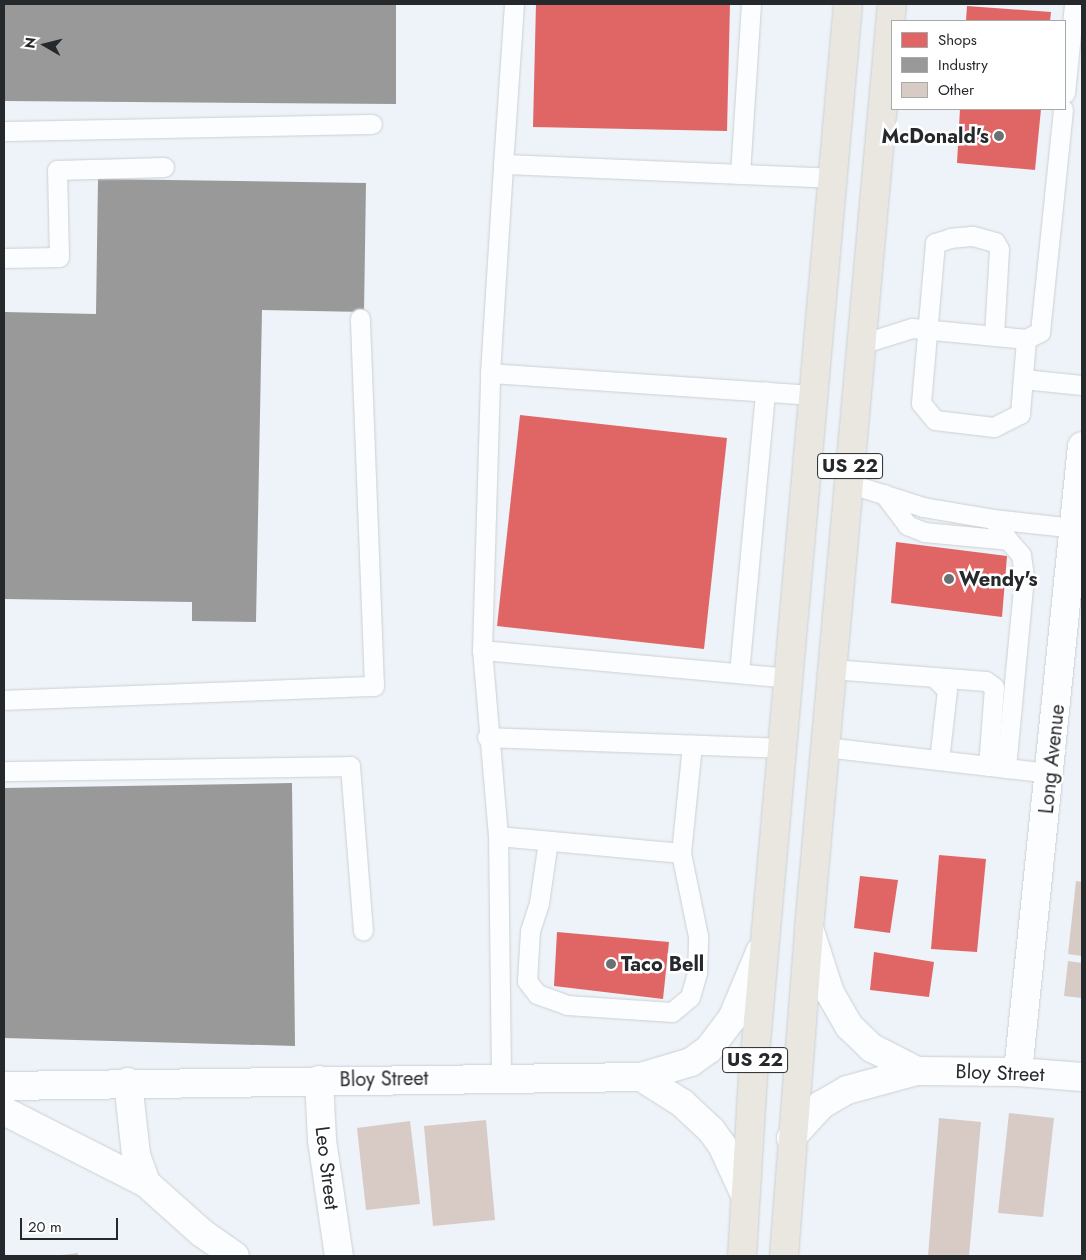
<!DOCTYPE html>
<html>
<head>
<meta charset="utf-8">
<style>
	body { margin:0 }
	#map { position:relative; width:1086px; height:1260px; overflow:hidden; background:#edf3f8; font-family:Jost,sans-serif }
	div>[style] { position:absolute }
	.shops>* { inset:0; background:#e06666 }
	.industry>* { inset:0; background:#999 }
	.building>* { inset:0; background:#d8cbc5 }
	.roads { filter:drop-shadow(0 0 1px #cbd0d3) drop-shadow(0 0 1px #cbd0d3) }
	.service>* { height:19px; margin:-9.5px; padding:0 9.5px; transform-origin:9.5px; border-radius:9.5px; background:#fcfdfe }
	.minor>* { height:28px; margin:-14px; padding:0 14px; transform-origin:14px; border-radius:14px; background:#fcfdfe }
	.tertiary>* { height:28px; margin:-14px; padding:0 14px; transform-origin:14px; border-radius:14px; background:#fcfdfe }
	.trunk>* { height:28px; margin:-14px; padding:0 14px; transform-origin:14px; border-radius:14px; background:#eae6e0 }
	.dots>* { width:14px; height:14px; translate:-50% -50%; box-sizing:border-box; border:2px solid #fff; border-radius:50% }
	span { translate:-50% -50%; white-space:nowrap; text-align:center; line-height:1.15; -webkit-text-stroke:5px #fff; paint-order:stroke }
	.shield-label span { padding:1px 4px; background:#fff; border:1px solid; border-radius:4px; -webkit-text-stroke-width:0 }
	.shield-label { font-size:19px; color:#25292c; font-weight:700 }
	.poi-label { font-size:20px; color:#25292c; font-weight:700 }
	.right { translate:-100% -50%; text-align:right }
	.left { translate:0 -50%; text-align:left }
	.street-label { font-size:20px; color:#25292c }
	.frame { position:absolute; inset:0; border:5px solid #25292c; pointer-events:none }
	.legend { position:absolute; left:891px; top:20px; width:175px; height:90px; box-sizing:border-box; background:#fff; border:1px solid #a8a9ab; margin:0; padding:6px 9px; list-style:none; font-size:15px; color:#25292c }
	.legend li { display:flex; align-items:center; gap:10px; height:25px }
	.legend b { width:25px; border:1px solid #a8a9ab }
	.north { position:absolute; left:20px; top:20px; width:50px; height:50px; -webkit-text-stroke:4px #fff; paint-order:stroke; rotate:278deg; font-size:14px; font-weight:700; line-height:20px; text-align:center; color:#25292c }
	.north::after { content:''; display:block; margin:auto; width:18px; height:22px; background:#25292c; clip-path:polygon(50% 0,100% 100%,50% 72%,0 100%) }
	.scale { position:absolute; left:20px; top:1218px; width:98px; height:22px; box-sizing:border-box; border:2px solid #25292c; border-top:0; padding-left:6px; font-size:15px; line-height:18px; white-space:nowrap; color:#25292c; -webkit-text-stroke:4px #fff; paint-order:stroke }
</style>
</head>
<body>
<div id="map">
	<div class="shops">
		<i style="clip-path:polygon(536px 4px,730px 4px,727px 131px,533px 127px)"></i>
		<i style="clip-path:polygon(967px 6px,1051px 12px,1050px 21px,966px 21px)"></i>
		<i style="clip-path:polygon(960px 109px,1041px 109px,1035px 170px,957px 163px)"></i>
		<i style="clip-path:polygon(520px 415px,727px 438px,704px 649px,497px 626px)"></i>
		<i style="clip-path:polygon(896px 542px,1007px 556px,1002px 617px,891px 603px)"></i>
		<i style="clip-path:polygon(939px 855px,986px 859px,977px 952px,931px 949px)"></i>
		<i style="clip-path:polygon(860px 876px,898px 880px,890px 933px,854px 928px)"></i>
		<i style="clip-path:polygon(557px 932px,669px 942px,663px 999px,554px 986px)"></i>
		<i style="clip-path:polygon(874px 952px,934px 962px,929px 997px,870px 990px)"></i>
	</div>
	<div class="industry">
		<i style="clip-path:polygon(4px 4px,396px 4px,396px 104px,4px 101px)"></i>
		<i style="clip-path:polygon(98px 179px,366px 183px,364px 312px,262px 310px,256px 622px,192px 621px,192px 602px,4px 599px,4px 312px,96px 314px)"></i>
		<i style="clip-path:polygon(292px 783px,295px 1046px,4px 1038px,4px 788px)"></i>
	</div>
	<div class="building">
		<i style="clip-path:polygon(1076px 881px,1082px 882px,1082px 956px,1068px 954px)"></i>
		<i style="clip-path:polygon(1068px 961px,1082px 963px,1082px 998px,1064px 996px)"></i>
		<i style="clip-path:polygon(1009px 1113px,1054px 1118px,1043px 1217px,998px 1213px)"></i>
		<i style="clip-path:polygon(939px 1118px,981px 1122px,969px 1256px,928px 1256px)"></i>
		<i style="clip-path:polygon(486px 1120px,495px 1220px,433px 1226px,424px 1126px)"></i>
		<i style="clip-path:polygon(410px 1121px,420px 1204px,366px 1210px,357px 1128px)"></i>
		<i style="clip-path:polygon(78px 1253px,78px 1256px,61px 1256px,61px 1255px)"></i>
	</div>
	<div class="roads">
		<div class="service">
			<i style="left:514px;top:4px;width:160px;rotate:93.9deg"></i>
			<i style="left:503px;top:164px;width:330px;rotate:2.4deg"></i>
			<i style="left:1065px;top:93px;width:89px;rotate:-84.2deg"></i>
			<i style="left:4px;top:131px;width:368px;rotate:-1.1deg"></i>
			<i style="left:740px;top:174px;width:170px;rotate:-86.3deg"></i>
			<i style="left:4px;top:258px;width:55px;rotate:-1deg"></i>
			<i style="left:59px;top:257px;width:87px;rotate:-91.3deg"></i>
			<i style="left:57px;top:170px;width:107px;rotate:-1.6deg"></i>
			<i style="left:994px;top:336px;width:87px;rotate:-86.7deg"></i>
			<i style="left:999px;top:249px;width:8px;rotate:-120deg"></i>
			<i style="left:995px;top:242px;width:24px;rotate:-165deg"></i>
			<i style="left:972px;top:236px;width:21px;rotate:175deg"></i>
			<i style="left:951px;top:238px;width:17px;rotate:163deg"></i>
			<i style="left:935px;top:243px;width:161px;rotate:95deg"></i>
			<i style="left:921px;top:403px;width:22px;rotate:51deg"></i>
			<i style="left:935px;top:420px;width:59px;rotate:6.8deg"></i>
			<i style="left:994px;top:427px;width:29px;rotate:-27deg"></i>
			<i style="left:1020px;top:414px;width:75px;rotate:-85.4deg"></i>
			<i style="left:861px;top:344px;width:53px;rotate:-17.4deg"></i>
			<i style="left:912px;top:328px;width:115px;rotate:5.5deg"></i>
			<i style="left:1026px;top:339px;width:16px;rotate:-27deg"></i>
			<i style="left:1040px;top:332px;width:224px;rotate:-84.1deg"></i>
			<i style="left:490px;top:373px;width:209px;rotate:-86.4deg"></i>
			<i style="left:1023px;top:379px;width:59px;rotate:5.8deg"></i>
			<i style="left:848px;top:483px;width:79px;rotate:17.7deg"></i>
			<i style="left:923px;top:507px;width:71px;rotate:9.7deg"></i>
			<i style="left:993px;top:519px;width:26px;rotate:54deg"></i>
			<i style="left:884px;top:494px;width:39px;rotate:53deg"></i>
			<i style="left:907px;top:525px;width:18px;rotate:22deg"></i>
			<i style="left:924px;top:532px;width:84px;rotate:5.4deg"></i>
			<i style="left:1008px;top:540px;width:20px;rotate:49deg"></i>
			<i style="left:1021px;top:555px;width:22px;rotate:82deg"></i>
			<i style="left:1024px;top:577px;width:192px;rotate:95.4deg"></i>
			<i style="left:993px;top:519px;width:81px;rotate:6.3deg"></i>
			<i style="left:482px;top:650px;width:277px;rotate:-88.3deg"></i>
			<i style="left:490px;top:373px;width:325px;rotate:3.9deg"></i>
			<i style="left:832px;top:669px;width:154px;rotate:4.5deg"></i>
			<i style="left:986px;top:681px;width:10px;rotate:37deg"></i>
			<i style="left:994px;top:687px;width:79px;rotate:94.3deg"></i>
			<i style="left:739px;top:673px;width:283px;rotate:-84.7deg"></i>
			<i style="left:934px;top:677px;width:18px;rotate:45deg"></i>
			<i style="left:947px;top:690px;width:70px;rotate:96.5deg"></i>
			<i style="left:4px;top:700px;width:370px;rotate:-2.2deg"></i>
			<i style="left:374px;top:686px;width:368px;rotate:-92.2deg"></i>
			<i style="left:487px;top:737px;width:296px;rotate:2.1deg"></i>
			<i style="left:825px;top:747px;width:227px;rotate:6.6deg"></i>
			<i style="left:4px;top:771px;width:346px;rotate:-0.8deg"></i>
			<i style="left:350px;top:766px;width:165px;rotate:85.5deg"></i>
			<i style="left:498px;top:836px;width:184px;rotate:5.3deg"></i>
			<i style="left:548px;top:841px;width:63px;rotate:98.3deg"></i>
			<i style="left:539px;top:903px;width:29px;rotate:108deg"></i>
			<i style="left:530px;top:931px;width:50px;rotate:93.4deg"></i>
			<i style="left:527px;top:981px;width:16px;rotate:52deg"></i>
			<i style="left:537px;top:994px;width:32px;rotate:20deg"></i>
			<i style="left:567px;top:1005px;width:105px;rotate:3.8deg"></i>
			<i style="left:672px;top:1012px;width:23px;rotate:-40deg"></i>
			<i style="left:690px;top:997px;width:26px;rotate:-74deg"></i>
			<i style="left:697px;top:972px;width:36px;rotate:-88deg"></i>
			<i style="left:698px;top:936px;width:85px;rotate:-101.6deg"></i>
			<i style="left:681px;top:853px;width:109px;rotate:-84.2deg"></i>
			<i style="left:501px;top:1077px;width:241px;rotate:-90.7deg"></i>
			<i style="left:498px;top:836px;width:187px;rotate:-94.9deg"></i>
			<i style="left:482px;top:650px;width:308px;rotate:5.2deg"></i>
		</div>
		<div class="minor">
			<i style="left:319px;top:1080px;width:60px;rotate:87.1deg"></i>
			<i style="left:322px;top:1140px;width:117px;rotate:81.7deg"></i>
		</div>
		<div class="tertiary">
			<i style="left:809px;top:928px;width:68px;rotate:72.1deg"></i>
			<i style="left:830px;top:993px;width:38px;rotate:60deg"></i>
			<i style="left:849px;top:1026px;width:32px;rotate:44deg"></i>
			<i style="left:872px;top:1048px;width:51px;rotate:27.1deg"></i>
			<i style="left:1018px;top:1072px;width:629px;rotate:-84.16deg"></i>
			<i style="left:641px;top:1077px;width:49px;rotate:32.4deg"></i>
			<i style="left:682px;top:1103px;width:40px;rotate:43deg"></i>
			<i style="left:711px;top:1130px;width:19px;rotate:54deg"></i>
			<i style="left:722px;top:1145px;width:55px;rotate:65.3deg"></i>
			<i style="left:128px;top:1082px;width:73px;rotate:83.7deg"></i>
			<i style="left:136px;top:1155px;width:30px;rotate:70deg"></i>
			<i style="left:4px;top:1086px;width:637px;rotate:-0.81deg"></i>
			<i style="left:641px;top:1077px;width:52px;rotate:-16.7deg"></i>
			<i style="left:691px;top:1062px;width:22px;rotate:-36deg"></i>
			<i style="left:709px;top:1049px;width:38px;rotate:-53deg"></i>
			<i style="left:732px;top:1019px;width:73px;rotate:-67.3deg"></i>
			<i style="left:4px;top:1111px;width:159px;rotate:26.9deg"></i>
			<i style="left:146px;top:1183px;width:75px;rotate:41.8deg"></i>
			<i style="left:202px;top:1233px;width:40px;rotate:34.9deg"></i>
			<i style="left:791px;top:1138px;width:45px;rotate:-47.7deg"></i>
			<i style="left:821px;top:1105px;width:30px;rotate:-30deg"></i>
			<i style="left:847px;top:1090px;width:73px;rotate:-15.2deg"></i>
			<i style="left:917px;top:1071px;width:101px;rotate:0.6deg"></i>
			<i style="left:1018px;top:1072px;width:64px;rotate:4.5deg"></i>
		</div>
		<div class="trunk">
			<i style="left:742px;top:1256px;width:179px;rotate:-86.5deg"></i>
			<i style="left:753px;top:1077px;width:1077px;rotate:-84.94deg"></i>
			<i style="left:784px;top:1256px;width:329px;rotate:-85.6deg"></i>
			<i style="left:809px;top:928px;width:928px;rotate:-84.87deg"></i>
		</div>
	</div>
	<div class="dots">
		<i style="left:999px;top:136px;background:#6b7073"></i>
		<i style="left:949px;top:579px;background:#6b7073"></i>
		<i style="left:611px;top:964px;background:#6b7073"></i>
	</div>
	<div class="shield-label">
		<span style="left:850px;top:466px">US 22</span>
		<span style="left:755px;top:1060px">US 22</span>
	</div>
	<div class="poi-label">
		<span class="right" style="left:989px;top:136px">McDonald's</span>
		<span class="left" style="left:959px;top:579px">Wendy's</span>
		<span class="left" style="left:621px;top:964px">Taco Bell</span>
	</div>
	<div class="street-label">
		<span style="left:1052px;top:759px;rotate:-84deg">Long Avenue</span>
		<span style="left:1000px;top:1073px;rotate:2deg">Bloy Street</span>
		<span style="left:384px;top:1079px;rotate:-1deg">Bloy Street</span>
		<span style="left:327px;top:1168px;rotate:83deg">Leo Street</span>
	</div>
	<div class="frame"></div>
	<ul class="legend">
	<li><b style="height:14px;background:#e06666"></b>Shops</li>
	<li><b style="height:14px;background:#999"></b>Industry</li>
	<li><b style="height:14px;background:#d8cbc5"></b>Other</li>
	</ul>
	<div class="north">N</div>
	<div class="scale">20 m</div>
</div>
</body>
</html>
